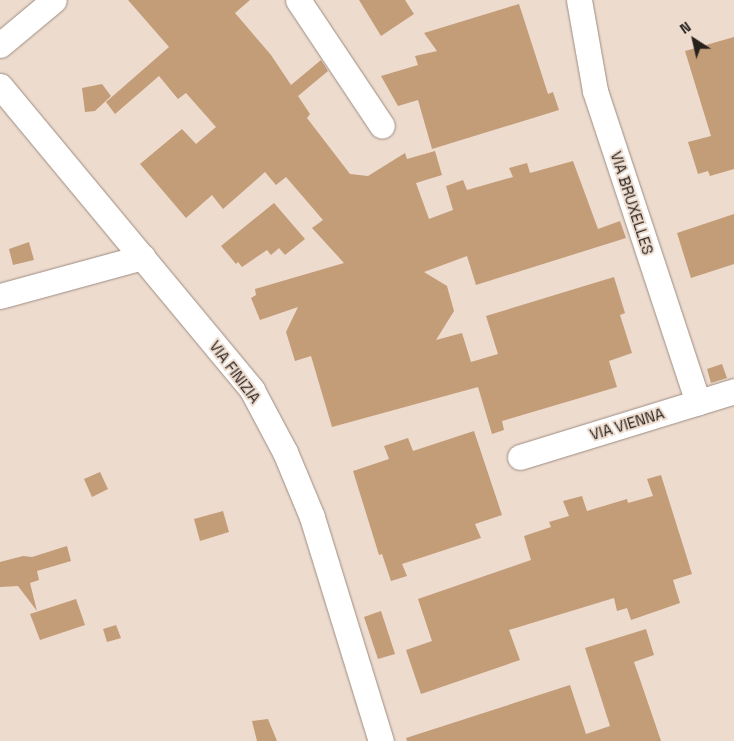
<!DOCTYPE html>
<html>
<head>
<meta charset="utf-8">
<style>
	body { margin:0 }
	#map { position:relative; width:734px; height:741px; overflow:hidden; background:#eddbce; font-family:"Space Grotesk",sans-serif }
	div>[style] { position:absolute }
	.building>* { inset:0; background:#c39c78 }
	.roads { filter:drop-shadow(0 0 1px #9d8d81) drop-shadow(0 0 1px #9d8d81) }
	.minor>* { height:25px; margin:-12.5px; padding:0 12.5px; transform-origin:12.5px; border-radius:12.5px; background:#fff }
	span { translate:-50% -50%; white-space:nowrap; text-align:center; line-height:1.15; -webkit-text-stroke:4px #eddbce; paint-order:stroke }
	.street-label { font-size:15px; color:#27211c }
	.north { position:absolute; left:669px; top:15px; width:50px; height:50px; -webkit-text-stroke:4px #eddbce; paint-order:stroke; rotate:325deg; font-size:14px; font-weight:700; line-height:20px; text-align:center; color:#27211c }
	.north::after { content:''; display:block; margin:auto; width:18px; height:22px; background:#27211c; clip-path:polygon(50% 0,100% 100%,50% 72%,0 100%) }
</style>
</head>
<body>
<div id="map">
	<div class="building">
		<i style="clip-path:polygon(128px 0,250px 0,235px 13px,271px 55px,291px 85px,321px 60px,328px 71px,298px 96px,310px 114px,307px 118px,350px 174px,368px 176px,405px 153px,407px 159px,435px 151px,442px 175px,416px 183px,429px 219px,453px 210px,446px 186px,463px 180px,467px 190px,513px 177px,509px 168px,527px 163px,530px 173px,573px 161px,598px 229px,620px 221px,626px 238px,476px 285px,467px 256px,424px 272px,447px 286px,454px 311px,436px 340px,462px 333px,471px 362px,498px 354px,486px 316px,614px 277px,625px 313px,620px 315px,632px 353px,609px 361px,617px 387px,502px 421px,504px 430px,492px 434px,478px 387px,332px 427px,311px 356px,295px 361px,286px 332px,298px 307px,260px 320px,251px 298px,256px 295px,255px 289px,344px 263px,312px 228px,323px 220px,286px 177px,276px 185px,265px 172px,223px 209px,212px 195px,186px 218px,140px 164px,182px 129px,196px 144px,216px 127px,186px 93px,178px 99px,159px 76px,115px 114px,106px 102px,169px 47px)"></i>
		<i style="clip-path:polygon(359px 0,405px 0,414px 14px,381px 36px)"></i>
		<i style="clip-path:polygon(519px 4px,548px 94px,553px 92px,559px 110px,432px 149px,418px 100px,398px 106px,381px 76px,418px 65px,415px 56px,437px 51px,424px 33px)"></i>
		<i style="clip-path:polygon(734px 37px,734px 169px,710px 176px,708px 171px,698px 174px,688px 142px,711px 136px,685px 51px)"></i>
		<i style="clip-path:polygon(102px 84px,111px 96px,95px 111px,85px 112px,82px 88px)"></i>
		<i style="clip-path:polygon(274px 203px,305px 239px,285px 255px,279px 248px,271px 255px,267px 250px,242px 267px,238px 262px,236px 264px,221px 246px)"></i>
		<i style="clip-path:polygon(734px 214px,734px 264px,691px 278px,677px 233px)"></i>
		<i style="clip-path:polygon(29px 242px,34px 260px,13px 265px,9px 249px)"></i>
		<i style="clip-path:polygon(722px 364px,727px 378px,711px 383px,707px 369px)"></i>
		<i style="clip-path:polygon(474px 431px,502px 515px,475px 524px,481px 538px,402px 564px,407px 576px,391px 581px,382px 554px,379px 555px,353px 471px,389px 459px,384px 446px,408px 438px,413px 451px)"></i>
		<i style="clip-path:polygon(100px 472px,108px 489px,92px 497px,84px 479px)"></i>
		<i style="clip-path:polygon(661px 475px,692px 574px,673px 580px,680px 603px,631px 620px,627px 608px,617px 611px,614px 598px,509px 630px,520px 660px,421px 694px,406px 650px,432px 641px,418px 599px,531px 560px,524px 536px,551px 527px,549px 522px,569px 516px,563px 501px,582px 496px,587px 511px,627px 499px,628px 503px,653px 496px,647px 479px)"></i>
		<i style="clip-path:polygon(223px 511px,229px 532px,200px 541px,194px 519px)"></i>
		<i style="clip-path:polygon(67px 546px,71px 561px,37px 571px,39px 580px,30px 583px,37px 611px,18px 586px,0 587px,0 562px,23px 556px,32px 557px)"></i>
		<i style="clip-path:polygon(76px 599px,85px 625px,40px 640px,30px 614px)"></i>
		<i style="clip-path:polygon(381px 611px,395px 654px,378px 659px,364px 617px)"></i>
		<i style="clip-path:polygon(116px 625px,121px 638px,107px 642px,103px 629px)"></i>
		<i style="clip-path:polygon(646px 629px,654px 655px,634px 662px,661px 741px,407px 741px,406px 738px,570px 685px,586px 734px,610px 726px,585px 648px)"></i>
		<i style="clip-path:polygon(268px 719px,277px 741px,257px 741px,252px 721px)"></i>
	</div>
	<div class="roads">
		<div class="minor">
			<i style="left:298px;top:0;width:151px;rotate:56.3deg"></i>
			<i style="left:579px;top:0;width:92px;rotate:80deg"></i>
			<i style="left:595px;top:91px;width:328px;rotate:71.7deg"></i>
			<i style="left:0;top:45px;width:70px;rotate:-39.8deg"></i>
			<i style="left:0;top:86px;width:395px;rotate:50.3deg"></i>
			<i style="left:252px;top:390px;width:70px;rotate:62deg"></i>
			<i style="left:285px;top:452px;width:70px;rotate:67.4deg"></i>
			<i style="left:312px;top:517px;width:234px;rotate:72.9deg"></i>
			<i style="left:0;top:296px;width:148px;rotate:-15.3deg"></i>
			<i style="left:520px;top:457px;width:224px;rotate:-17.1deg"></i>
		</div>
	</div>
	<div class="street-label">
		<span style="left:632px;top:203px;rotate:72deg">VIA BRUXELLES</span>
		<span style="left:235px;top:372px;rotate:53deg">VIA FINIZIA</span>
		<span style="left:627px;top:424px;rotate:-17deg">VIA VIENNA</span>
	</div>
	<div class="north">N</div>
</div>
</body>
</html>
